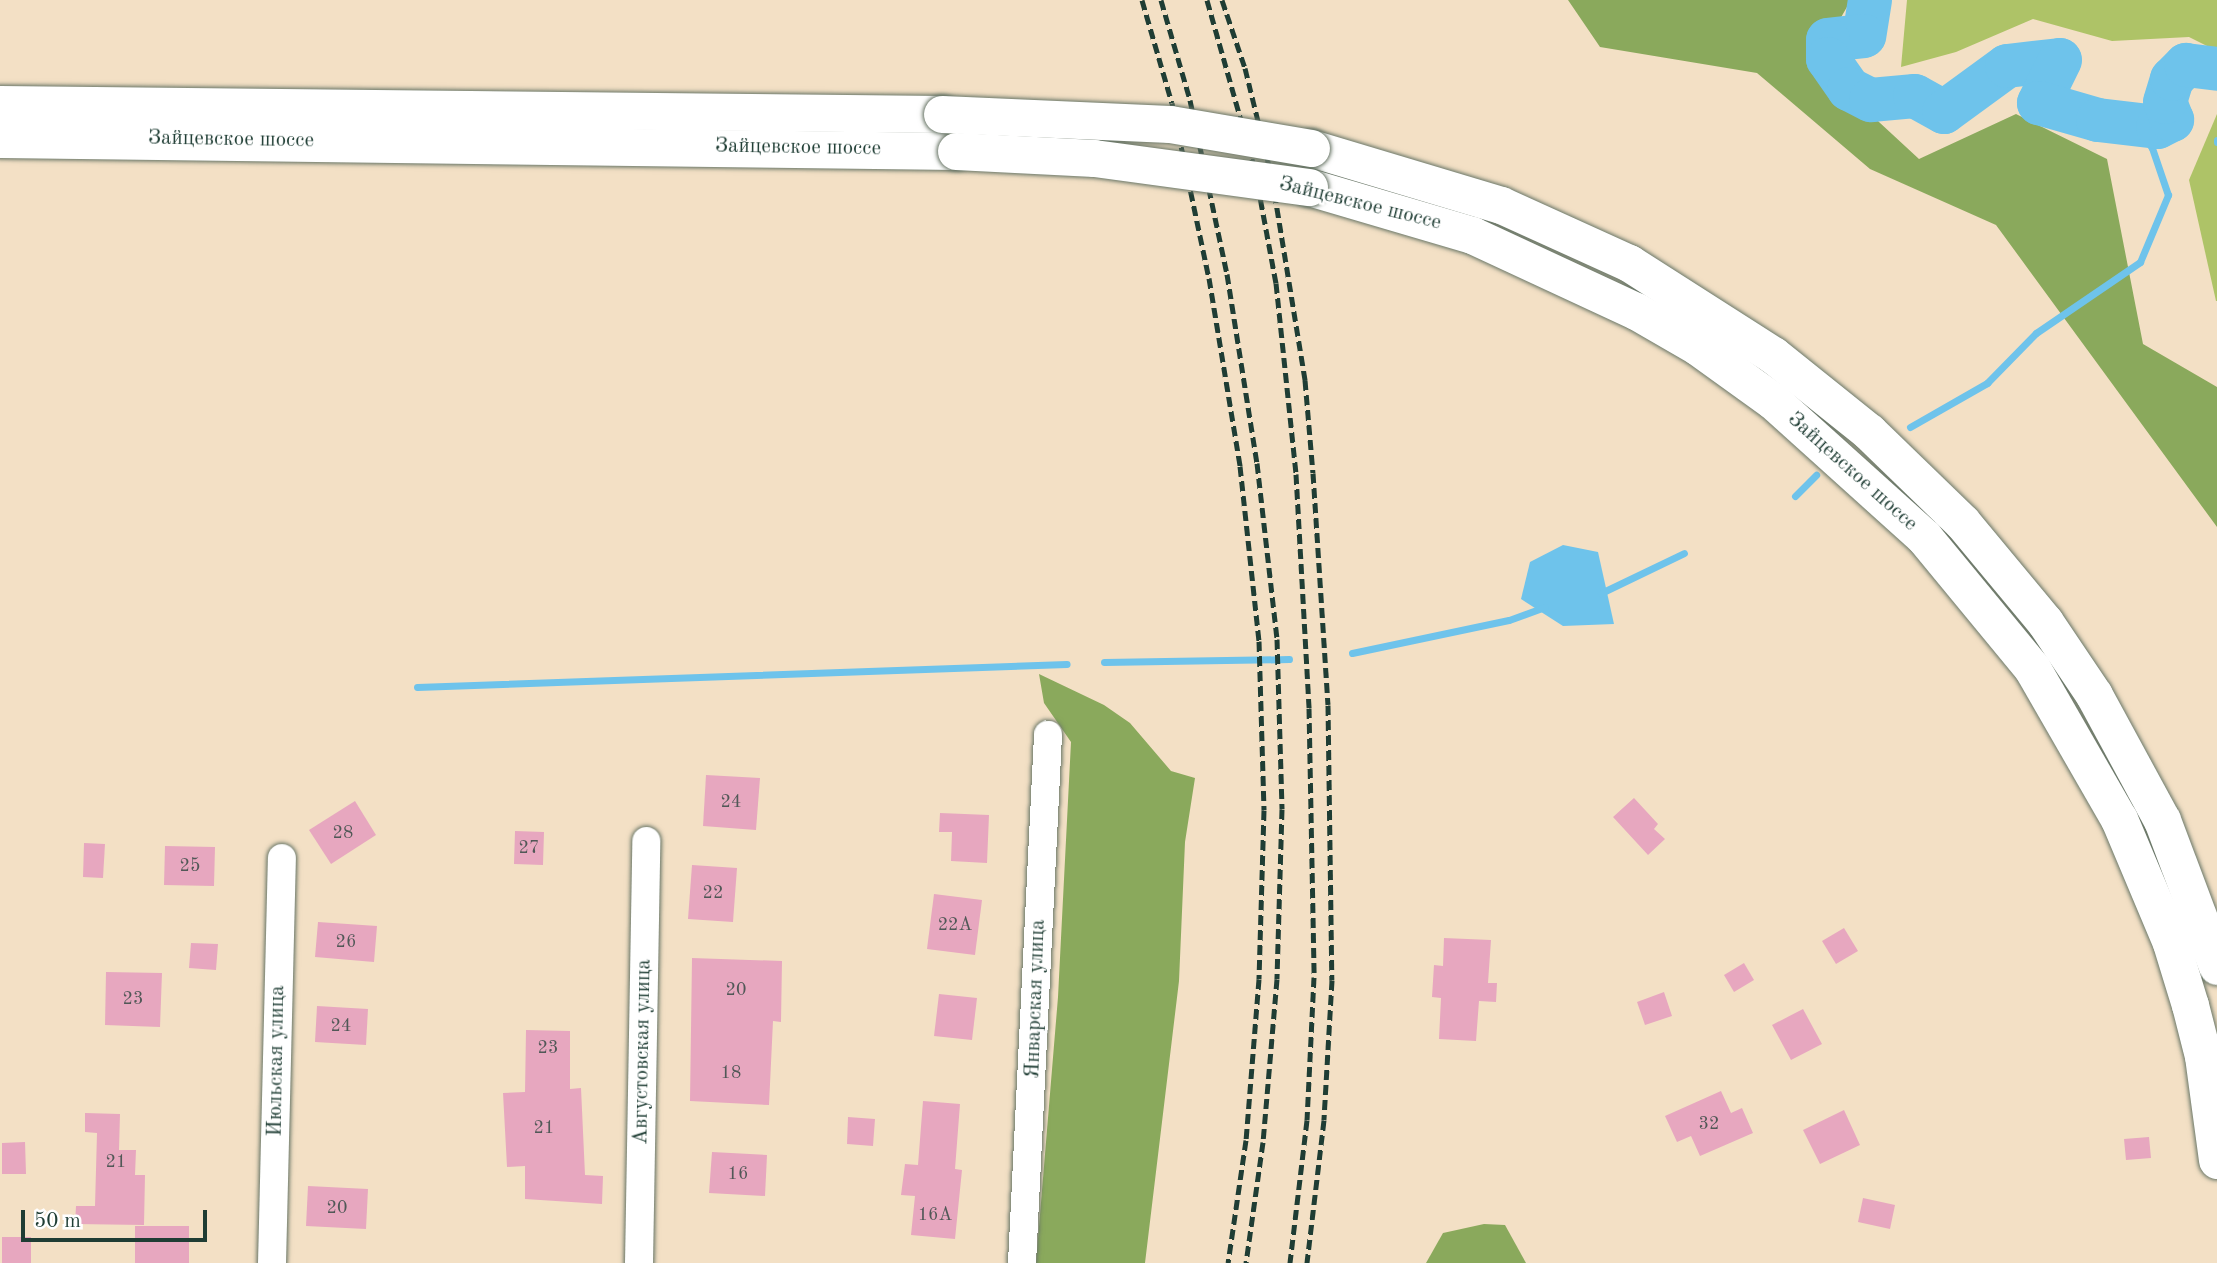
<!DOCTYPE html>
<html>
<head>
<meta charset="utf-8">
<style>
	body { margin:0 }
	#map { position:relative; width:2217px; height:1263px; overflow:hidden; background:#f3e0c5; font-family:"Old Standard TT",serif }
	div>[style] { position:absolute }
	.green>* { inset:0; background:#aec367 }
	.forest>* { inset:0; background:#8aa95c }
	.water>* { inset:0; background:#6ec3eb }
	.stream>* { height:7px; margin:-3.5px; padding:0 3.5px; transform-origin:3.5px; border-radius:3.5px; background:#6ec3eb }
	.river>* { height:44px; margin:-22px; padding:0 22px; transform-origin:22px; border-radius:22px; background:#6ec3eb }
	.building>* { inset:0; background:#e7a7bf }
	.roads { filter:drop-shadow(0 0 2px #697667) drop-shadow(0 0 2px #697667) }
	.minor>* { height:28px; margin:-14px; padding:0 14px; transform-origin:14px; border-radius:14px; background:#fff }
	.major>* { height:37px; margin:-18.5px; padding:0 18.5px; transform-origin:18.5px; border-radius:18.5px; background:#fff }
	.rail>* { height:5px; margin-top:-2.5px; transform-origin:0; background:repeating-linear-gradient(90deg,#1f3d34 0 10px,transparent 0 15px) }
	.bridges { filter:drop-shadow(0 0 2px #697667) drop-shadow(0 0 2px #697667) }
	.major-bridge>* { height:37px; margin:-18.5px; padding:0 18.5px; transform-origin:18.5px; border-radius:18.5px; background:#fff }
	span { translate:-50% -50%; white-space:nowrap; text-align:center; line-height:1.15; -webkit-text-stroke:5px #fff; paint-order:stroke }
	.number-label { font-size:18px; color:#515857 }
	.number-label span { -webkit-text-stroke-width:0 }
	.street-label { font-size:21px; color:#1f3d34 }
	.scale { position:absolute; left:21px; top:1210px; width:186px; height:32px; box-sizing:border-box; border:4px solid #1f3d34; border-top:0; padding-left:9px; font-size:21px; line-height:24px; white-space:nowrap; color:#1f3d34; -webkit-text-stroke:5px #fff; paint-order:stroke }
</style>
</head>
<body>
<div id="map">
	<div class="green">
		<i style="clip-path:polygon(1907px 0,2217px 0,2217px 51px,2189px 37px,2112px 41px,2033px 19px,1956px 52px,1901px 67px)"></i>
		<i style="clip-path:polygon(2217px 114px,2217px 301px,2216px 301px,2189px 180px)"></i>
	</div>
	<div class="forest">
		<i style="clip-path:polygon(1568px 0,1851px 0,1828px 40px,1828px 59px,1866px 110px,1919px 159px,2016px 114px,2107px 159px,2143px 344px,2217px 387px,2217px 527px,1996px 225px,1870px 169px,1757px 73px,1600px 47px)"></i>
		<i style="clip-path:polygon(1039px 674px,1104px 705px,1130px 723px,1171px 771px,1195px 778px,1185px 842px,1179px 981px,1145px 1263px,1036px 1263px,1058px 997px,1071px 742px,1044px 703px)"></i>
		<i style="clip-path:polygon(1484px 1224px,1505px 1225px,1526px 1263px,1426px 1263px,1443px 1233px)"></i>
	</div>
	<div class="water">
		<i style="clip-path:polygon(1563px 545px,1598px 552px,1614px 624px,1563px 626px,1521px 599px,1530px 562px)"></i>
	</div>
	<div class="stream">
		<i style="left:2217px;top:140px;width:2px;rotate:90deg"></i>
		<i style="left:1910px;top:427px;width:89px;rotate:-29.7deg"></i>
		<i style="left:1987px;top:383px;width:70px;rotate:-45.6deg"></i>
		<i style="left:2036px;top:333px;width:126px;rotate:-34.3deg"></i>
		<i style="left:2140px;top:262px;width:73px;rotate:-67.3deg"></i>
		<i style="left:2168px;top:195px;width:50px;rotate:-108.8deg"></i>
		<i style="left:2152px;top:148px;width:27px;rotate:-123deg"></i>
		<i style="left:1795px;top:496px;width:30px;rotate:-45deg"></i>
		<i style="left:1601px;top:593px;width:92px;rotate:-25.7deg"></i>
		<i style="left:1352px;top:653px;width:160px;rotate:-11.9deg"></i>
		<i style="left:1509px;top:620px;width:38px;rotate:-20deg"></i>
		<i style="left:1104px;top:662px;width:185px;rotate:-0.9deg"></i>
		<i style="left:417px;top:687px;width:650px;rotate:-2.03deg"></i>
	</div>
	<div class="river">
		<i style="left:1870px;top:0;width:36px;rotate:99deg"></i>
		<i style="left:1864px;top:36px;width:36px;rotate:174deg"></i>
		<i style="left:1828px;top:40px;width:19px;rotate:90deg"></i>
		<i style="left:1828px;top:59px;width:37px;rotate:55deg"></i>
		<i style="left:1849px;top:89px;width:25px;rotate:27deg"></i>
		<i style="left:1871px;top:100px;width:44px;rotate:-5.2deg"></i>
		<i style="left:1915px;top:96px;width:33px;rotate:29deg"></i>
		<i style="left:1944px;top:112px;width:78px;rotate:-36.1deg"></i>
		<i style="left:2007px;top:66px;width:53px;rotate:-6.5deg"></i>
		<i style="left:2060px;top:60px;width:48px;rotate:116deg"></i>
		<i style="left:2039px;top:103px;width:61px;rotate:16.1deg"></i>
		<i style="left:2098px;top:120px;width:60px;rotate:6.7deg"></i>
		<i style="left:2158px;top:127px;width:16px;rotate:-27deg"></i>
		<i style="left:2172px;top:120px;width:19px;rotate:-111deg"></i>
		<i style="left:2165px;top:102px;width:24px;rotate:-73deg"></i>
		<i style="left:2172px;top:79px;width:20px;rotate:-45deg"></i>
		<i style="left:2186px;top:65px;width:31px;rotate:7deg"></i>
	</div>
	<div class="building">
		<i style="clip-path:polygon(706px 775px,760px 778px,756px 830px,703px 826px)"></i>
		<i style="clip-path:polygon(1634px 798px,1658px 824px,1654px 829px,1665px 839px,1648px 855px,1613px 817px)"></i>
		<i style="clip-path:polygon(355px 801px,376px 835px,331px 864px,309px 830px)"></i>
		<i style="clip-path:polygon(940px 813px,989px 815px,987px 863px,951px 861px,952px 832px,939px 832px)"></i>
		<i style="clip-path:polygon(515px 831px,544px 832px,543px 865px,514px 864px)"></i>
		<i style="clip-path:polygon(84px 843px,105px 844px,103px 878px,83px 877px)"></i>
		<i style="clip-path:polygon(165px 846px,215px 847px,214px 886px,164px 885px)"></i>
		<i style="clip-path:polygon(692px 865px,737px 868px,733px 922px,688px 919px)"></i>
		<i style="clip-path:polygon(934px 894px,982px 900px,975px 955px,927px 949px)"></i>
		<i style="clip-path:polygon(318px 922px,377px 926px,374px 962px,315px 957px)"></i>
		<i style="clip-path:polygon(1844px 928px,1858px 951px,1836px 964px,1822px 941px)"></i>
		<i style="clip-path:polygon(1444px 938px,1491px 940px,1488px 983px,1497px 983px,1496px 1002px,1479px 1001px,1476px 1041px,1439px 1039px,1441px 998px,1432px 997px,1434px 965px,1443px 966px)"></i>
		<i style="clip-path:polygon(191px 943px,218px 944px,216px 970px,189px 968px)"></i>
		<i style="clip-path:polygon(692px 958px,782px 961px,781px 1022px,773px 1021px,769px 1105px,690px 1101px)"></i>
		<i style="clip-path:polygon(1744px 963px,1754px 980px,1734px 992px,1724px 975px)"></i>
		<i style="clip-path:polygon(106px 972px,162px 973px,160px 1027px,105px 1025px)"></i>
		<i style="clip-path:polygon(1664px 992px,1672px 1016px,1645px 1025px,1637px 1002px)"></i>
		<i style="clip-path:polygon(939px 994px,977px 998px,972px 1040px,934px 1036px)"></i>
		<i style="clip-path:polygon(317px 1006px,368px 1009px,366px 1045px,315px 1042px)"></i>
		<i style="clip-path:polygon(1803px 1009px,1822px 1044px,1791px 1060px,1772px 1025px)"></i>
		<i style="clip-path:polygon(526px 1030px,570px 1031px,570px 1089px,581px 1088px,585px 1175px,603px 1176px,602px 1204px,525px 1199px,525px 1166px,507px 1167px,503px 1093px,525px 1092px)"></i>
		<i style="clip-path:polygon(1721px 1091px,1731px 1113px,1742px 1108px,1753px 1133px,1700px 1156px,1691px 1136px,1677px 1142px,1665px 1116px)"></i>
		<i style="clip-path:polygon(923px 1101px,960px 1104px,955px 1169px,962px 1170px,955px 1239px,911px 1235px,915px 1196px,901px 1195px,905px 1164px,918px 1165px)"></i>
		<i style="clip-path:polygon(1844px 1110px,1860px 1145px,1820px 1164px,1803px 1130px)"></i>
		<i style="clip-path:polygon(85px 1113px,120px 1114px,119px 1150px,136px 1150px,135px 1175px,145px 1175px,144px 1225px,75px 1224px,76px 1206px,95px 1206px,97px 1133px,85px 1132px)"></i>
		<i style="clip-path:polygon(848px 1117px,875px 1119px,873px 1146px,847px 1144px)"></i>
		<i style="clip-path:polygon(2149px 1137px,2151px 1158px,2126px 1160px,2124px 1139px)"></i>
		<i style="clip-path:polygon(25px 1142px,26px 1174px,2px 1174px,2px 1143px)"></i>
		<i style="clip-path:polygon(712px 1152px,767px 1155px,765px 1196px,709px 1193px)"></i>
		<i style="clip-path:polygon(308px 1186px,368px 1189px,366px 1229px,306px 1226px)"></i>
		<i style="clip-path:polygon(1863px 1198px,1895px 1205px,1890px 1229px,1858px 1222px)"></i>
		<i style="clip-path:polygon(135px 1226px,189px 1226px,189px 1263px,135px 1263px)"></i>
		<i style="clip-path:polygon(2px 1237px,31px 1237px,31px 1263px,2px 1263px)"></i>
	</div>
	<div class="roads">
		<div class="minor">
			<i style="left:272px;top:1263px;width:405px;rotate:-88.6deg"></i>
			<i style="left:639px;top:1263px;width:422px;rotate:-89deg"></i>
			<i style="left:1022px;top:1263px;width:529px;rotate:-87.18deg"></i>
		</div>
		<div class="major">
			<i style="left:0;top:104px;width:942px;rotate:0.61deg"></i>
			<i style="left:0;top:139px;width:956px;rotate:0.72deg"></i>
			<i style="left:1311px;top:148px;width:198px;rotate:16.7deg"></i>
			<i style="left:1501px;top:205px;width:141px;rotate:24.4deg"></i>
			<i style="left:1629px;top:263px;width:171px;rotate:32.6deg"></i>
			<i style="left:1773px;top:355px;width:123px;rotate:38.7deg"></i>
			<i style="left:1869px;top:432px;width:129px;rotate:44.1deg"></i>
			<i style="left:1962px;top:522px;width:130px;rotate:50.3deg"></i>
			<i style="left:2045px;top:622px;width:88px;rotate:56.1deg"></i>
			<i style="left:2094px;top:695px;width:142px;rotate:61.5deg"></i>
			<i style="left:2162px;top:820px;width:156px;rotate:69.4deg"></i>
			<i style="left:1309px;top:187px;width:170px;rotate:16.4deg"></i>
			<i style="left:1472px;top:235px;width:181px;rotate:24.9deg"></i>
			<i style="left:1636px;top:311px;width:72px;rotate:30.1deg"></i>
			<i style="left:1698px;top:347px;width:92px;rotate:35.8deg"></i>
			<i style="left:1773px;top:401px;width:203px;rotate:42deg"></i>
			<i style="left:1924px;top:537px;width:170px;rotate:50.5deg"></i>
			<i style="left:2032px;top:668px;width:174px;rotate:60.1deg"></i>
			<i style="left:2119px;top:819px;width:134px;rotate:67.2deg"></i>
			<i style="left:2171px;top:943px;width:65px;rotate:73deg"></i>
			<i style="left:2190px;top:1005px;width:53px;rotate:75.7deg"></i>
			<i style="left:2203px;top:1056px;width:105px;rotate:82.3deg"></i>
		</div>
	</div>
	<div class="rail">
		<i style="left:1142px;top:0;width:107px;rotate:73.8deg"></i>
		<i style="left:1172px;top:103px;width:179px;rotate:78.1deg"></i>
		<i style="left:1209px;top:278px;width:191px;rotate:80.6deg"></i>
		<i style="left:1240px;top:466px;width:176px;rotate:83.8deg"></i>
		<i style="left:1259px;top:641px;width:169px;rotate:88.3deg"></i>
		<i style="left:1264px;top:810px;width:169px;rotate:91.7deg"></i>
		<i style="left:1259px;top:979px;width:162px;rotate:94.6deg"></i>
		<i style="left:1246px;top:1140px;width:124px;rotate:98.3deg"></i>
		<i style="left:1161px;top:0;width:104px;rotate:73.8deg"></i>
		<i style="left:1190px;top:100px;width:178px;rotate:78deg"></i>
		<i style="left:1227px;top:274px;width:191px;rotate:81deg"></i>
		<i style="left:1257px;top:463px;width:177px;rotate:83.5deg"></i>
		<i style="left:1277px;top:639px;width:170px;rotate:88.3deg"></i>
		<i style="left:1282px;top:809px;width:170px;rotate:91.7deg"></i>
		<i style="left:1277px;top:979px;width:164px;rotate:94.9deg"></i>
		<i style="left:1263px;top:1142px;width:122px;rotate:98deg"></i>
		<i style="left:1207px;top:0;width:177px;rotate:74.2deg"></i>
		<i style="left:1255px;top:170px;width:115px;rotate:79.5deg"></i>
		<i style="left:1276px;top:283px;width:192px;rotate:84deg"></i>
		<i style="left:1296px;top:474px;width:234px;rotate:86.8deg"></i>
		<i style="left:1309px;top:708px;width:269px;rotate:88.9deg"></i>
		<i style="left:1314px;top:977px;width:143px;rotate:92.8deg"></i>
		<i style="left:1307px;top:1120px;width:144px;rotate:96.8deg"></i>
		<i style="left:1222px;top:0;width:72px;rotate:71.3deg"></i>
		<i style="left:1245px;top:68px;width:113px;rotate:76.2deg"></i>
		<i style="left:1272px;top:178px;width:205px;rotate:80.7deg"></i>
		<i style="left:1305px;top:380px;width:93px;rotate:85.1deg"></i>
		<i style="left:1313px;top:473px;width:232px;rotate:86.3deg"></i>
		<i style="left:1328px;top:705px;width:275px;rotate:89.2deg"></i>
		<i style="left:1332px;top:980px;width:140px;rotate:93.3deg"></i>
		<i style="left:1324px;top:1120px;width:144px;rotate:96.8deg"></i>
	</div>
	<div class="bridges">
		<div class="major-bridge">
			<i style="left:942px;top:114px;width:228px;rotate:2.5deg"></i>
			<i style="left:1170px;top:124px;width:143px;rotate:9.7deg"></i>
			<i style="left:956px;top:151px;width:138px;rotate:2.9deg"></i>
			<i style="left:1094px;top:158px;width:217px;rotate:7.7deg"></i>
		</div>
	</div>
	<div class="number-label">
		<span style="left:731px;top:802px">24</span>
		<span style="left:343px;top:833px">28</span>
		<span style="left:529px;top:848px">27</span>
		<span style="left:190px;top:866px">25</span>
		<span style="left:713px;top:893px">22</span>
		<span style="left:955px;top:925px">22А</span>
		<span style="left:346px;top:942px">26</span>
		<span style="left:736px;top:990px">20</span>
		<span style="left:133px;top:999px">23</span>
		<span style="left:341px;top:1026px">24</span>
		<span style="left:548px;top:1048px">23</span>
		<span style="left:731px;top:1073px">18</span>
		<span style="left:1709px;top:1124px">32</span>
		<span style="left:544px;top:1128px">21</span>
		<span style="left:116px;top:1162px">21</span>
		<span style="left:738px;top:1174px">16</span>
		<span style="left:337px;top:1208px">20</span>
		<span style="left:935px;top:1215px">16А</span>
	</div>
	<div class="street-label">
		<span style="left:231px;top:140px;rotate:1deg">Зайцевское шоссе</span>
		<span style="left:798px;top:148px;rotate:1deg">Зайцевское шоссе</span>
		<span style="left:1360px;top:204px;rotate:14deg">Зайцевское шоссе</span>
		<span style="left:1852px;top:472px;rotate:42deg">Зайцевское шоссе</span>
		<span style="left:1036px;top:999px;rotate:-88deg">Январская улица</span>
		<span style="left:643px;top:1052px;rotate:-89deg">Августовская улица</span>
		<span style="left:277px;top:1061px;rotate:-89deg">Июльская улица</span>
	</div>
	<div class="scale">50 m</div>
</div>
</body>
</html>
